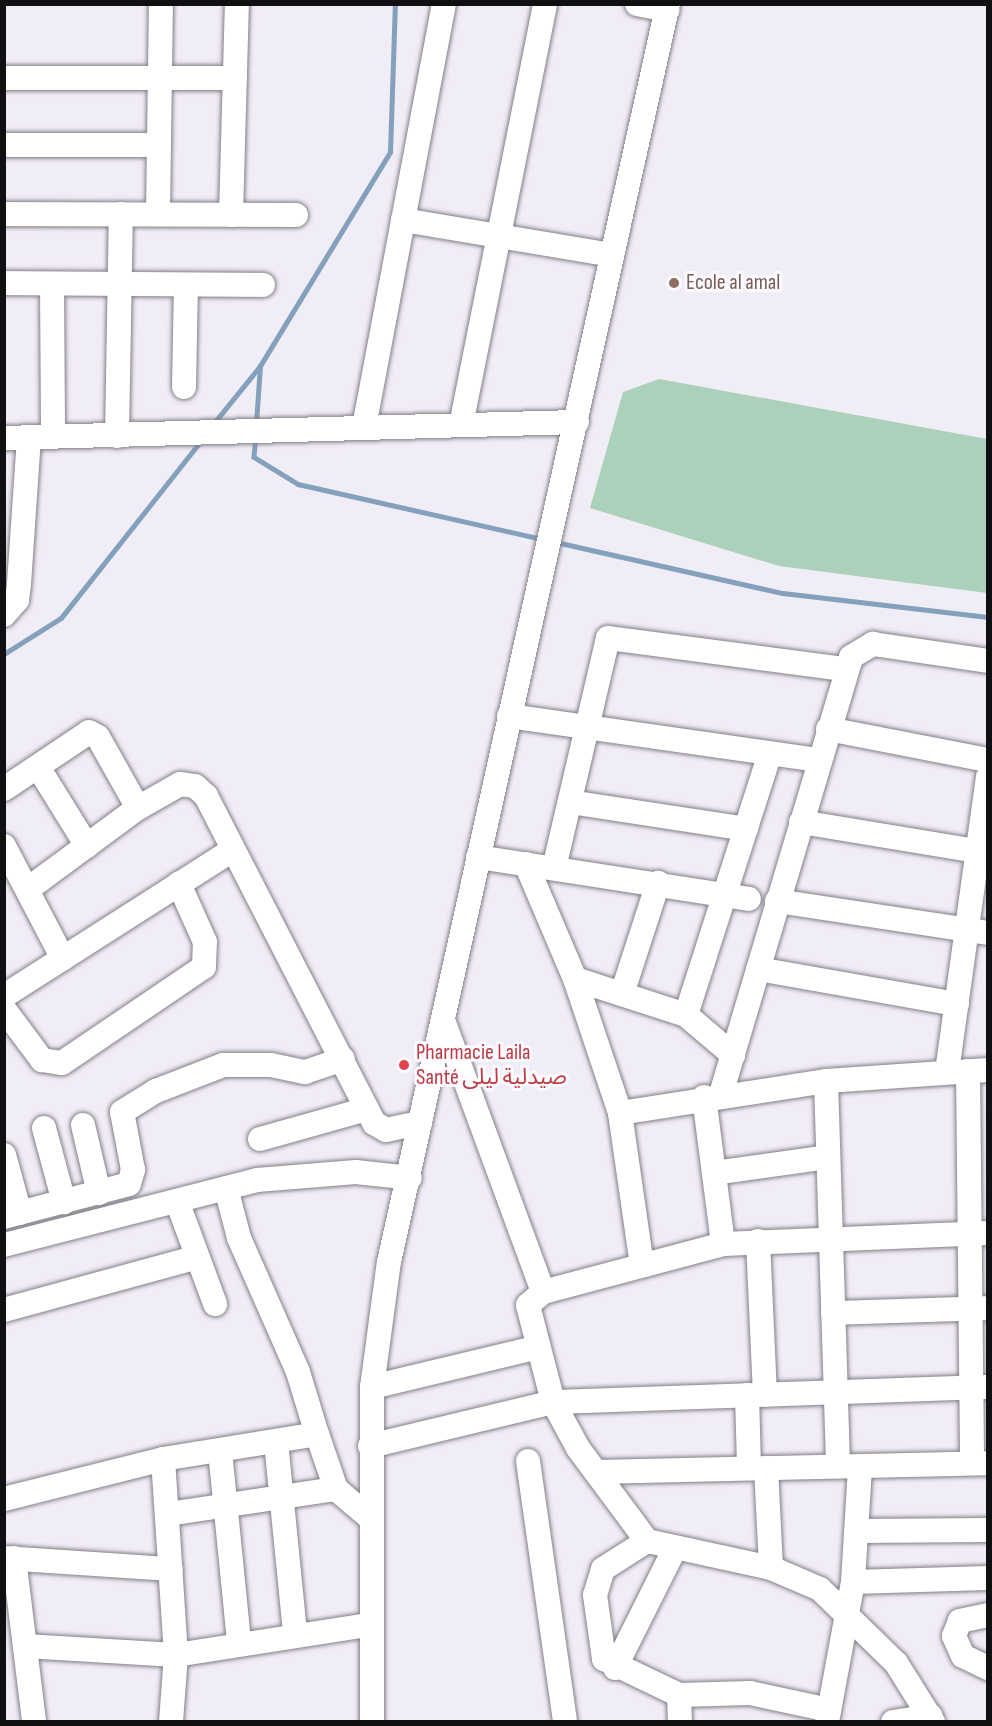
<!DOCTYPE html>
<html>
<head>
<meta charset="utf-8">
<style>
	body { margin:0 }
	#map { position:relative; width:992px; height:1726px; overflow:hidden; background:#f1edf6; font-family:"Sofia Sans Condensed","Noto Sans Arabic",sans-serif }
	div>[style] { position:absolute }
	.green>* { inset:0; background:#abd1bb }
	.stream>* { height:4.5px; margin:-2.25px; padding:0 2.25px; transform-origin:2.25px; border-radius:2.25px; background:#83a0bc }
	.roads { filter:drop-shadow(0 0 2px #837f87) drop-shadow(0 0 2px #837f87) }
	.minor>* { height:24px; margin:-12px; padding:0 12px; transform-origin:12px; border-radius:12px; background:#fff }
	.dots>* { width:16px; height:16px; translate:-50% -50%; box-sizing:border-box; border:3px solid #fdfbff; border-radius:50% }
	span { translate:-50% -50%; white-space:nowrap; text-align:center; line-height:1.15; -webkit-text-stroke:6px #fdfbff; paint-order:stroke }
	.education-label { font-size:22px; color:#785e54 }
	.left { translate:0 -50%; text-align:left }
	.health-label { font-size:22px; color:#be3a42 }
	.frame { position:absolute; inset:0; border:6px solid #100f11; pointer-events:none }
</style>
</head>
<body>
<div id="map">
	<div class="green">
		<i style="clip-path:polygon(659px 379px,987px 439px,987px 593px,779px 566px,590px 508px,623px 392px)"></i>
	</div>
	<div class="stream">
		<i style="left:214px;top:423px;width:73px;rotate:-51.1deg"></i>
		<i style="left:260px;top:366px;width:250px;rotate:-58.7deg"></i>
		<i style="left:390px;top:152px;width:148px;rotate:-88.1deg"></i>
		<i style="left:256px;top:423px;width:57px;rotate:-86deg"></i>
		<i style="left:256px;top:437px;width:20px;rotate:96deg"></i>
		<i style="left:254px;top:457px;width:52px;rotate:31.5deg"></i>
		<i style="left:298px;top:484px;width:250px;rotate:12.7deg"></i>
		<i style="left:556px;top:542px;width:233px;rotate:12.7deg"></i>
		<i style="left:783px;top:593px;width:206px;rotate:6.7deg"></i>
		<i style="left:4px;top:654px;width:67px;rotate:-32.3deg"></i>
		<i style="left:61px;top:618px;width:224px;rotate:-51.7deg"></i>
	</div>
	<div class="roads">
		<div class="minor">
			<i style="left:637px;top:4px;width:31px;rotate:11deg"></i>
			<i style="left:4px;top:78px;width:231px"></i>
			<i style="left:4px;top:145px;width:155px"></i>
			<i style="left:4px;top:214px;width:292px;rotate:0.2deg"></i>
			<i style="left:158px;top:214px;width:210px;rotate:-89.2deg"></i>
			<i style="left:231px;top:215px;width:211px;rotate:-88.4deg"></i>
			<i style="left:403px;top:220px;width:212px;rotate:9.5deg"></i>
			<i style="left:4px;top:283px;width:259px;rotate:0.4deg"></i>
			<i style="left:52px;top:284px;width:153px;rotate:89.6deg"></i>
			<i style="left:184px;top:387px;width:102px;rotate:-88.9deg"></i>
			<i style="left:461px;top:425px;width:429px;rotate:-78.7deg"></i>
			<i style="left:364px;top:427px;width:430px;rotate:-79.3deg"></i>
			<i style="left:117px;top:436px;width:222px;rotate:-89deg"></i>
			<i style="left:4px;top:438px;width:573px;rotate:-1.6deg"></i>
			<i style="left:4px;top:615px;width:20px;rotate:-49deg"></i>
			<i style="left:17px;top:600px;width:16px;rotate:-83deg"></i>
			<i style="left:19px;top:584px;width:146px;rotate:-86.1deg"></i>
			<i style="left:509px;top:716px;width:313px;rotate:8.1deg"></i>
			<i style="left:828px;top:729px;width:163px;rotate:11deg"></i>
			<i style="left:38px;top:767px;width:93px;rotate:58.2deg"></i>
			<i style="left:4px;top:789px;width:102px;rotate:-33.8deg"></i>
			<i style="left:89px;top:732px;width:10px;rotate:29deg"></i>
			<i style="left:98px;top:737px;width:81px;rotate:60.6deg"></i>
			<i style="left:570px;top:802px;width:178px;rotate:8.7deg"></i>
			<i style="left:801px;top:822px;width:190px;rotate:9.4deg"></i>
			<i style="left:4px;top:846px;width:127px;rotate:62.4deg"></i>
			<i style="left:478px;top:857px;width:274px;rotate:8.8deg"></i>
			<i style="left:526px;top:864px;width:125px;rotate:66.9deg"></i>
			<i style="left:575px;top:979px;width:141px;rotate:71.4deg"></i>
			<i style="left:620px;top:1113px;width:154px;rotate:81.8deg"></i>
			<i style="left:554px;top:868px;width:236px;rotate:-76.8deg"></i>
			<i style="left:608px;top:638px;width:239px;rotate:7.5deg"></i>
			<i style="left:28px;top:889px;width:137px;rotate:-36.4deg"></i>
			<i style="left:138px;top:808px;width:48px;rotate:-29.7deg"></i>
			<i style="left:180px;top:784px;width:15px;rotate:8deg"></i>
			<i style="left:195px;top:786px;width:15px;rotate:42deg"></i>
			<i style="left:206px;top:796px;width:368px;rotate:62.8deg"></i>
			<i style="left:374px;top:1123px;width:14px;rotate:30deg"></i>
			<i style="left:386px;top:1130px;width:35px;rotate:-12deg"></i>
			<i style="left:777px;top:901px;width:213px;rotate:8.6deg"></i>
			<i style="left:758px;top:969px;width:202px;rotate:10deg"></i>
			<i style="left:575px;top:979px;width:117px;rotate:18deg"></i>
			<i style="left:686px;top:1015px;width:62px;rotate:40.4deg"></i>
			<i style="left:622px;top:994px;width:117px;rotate:-72deg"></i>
			<i style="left:4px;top:996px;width:271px;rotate:-32.6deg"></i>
			<i style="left:4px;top:1009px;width:64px;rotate:53.3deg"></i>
			<i style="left:42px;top:1060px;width:20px;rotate:9deg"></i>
			<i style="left:62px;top:1063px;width:171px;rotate:-34.1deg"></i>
			<i style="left:204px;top:967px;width:25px;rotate:-88deg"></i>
			<i style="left:205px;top:942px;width:64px;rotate:-114.1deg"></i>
			<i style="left:686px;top:1015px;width:274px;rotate:-72.2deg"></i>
			<i style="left:443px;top:1020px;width:290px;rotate:69.8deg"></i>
			<i style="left:968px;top:1071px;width:392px;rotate:89.4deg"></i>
			<i style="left:947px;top:1072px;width:298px;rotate:-82.1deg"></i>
			<i style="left:826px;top:1081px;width:385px;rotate:88.2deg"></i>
			<i style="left:721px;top:1094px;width:456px;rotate:-73.4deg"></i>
			<i style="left:851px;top:657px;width:26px;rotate:-31deg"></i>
			<i style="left:873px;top:644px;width:116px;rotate:8.4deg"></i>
			<i style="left:704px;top:1097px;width:148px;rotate:82.6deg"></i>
			<i style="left:620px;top:1113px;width:208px;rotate:-8.8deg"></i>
			<i style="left:826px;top:1081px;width:162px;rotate:-3.9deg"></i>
			<i style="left:83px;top:1125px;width:70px;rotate:76.8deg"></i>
			<i style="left:44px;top:1128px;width:77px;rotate:74.9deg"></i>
			<i style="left:260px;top:1139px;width:111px;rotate:-15.7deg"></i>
			<i style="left:4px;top:1155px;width:60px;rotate:74.6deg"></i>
			<i style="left:714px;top:1173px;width:115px;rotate:-8deg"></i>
			<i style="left:226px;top:1188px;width:52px;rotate:75.4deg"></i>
			<i style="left:239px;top:1238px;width:146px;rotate:66.2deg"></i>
			<i style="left:298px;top:1372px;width:65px;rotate:73deg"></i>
			<i style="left:177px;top:1201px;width:110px;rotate:69.7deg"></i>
			<i style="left:4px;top:1217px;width:129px;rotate:-14.8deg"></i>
			<i style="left:129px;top:1184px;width:15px;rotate:-74deg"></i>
			<i style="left:133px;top:1170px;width:59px;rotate:-100.7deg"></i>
			<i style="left:122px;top:1112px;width:40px;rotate:-32deg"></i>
			<i style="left:156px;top:1091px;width:72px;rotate:-21.2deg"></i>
			<i style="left:223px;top:1065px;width:48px"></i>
			<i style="left:271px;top:1065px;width:35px;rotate:12deg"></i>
			<i style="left:305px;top:1072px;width:40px;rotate:-18.9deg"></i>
			<i style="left:758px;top:1241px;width:154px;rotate:87.4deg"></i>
			<i style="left:4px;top:1245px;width:261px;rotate:-14.4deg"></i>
			<i style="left:257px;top:1180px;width:99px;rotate:-4.6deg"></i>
			<i style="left:356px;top:1172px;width:54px;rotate:6.3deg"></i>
			<i style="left:4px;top:1310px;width:197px;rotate:-15.3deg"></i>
			<i style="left:833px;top:1313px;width:155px;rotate:-1.8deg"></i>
			<i style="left:372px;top:1387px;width:171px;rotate:-13.5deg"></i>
			<i style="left:747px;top:1395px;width:73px;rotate:88.4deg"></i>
			<i style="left:276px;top:1442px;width:192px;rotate:84.3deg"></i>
			<i style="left:370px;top:1446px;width:188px;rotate:-13.5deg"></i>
			<i style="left:553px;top:1402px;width:435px;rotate:-2deg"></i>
			<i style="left:220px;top:1451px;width:193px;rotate:84.3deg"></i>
			<i style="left:163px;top:1459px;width:196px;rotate:86.2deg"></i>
			<i style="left:176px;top:1655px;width:67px;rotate:94.3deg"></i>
			<i style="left:528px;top:1461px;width:264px;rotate:81.9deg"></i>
			<i style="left:766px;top:1468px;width:100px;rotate:87.1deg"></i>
			<i style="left:596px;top:1472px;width:390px;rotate:-1.3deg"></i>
			<i style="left:4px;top:1499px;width:164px;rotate:-14.1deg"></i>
			<i style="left:163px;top:1459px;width:156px;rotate:-9.2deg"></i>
			<i style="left:317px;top:1434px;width:58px;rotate:70.9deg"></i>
			<i style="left:336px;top:1489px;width:43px;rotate:40.3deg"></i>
			<i style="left:168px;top:1514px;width:170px;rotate:-8.5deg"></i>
			<i style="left:857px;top:1531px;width:131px;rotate:-0.4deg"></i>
			<i style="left:647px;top:1541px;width:52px;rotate:147.5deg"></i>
			<i style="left:603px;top:1569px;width:27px;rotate:107deg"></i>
			<i style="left:595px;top:1595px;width:65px;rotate:82deg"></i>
			<i style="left:604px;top:1659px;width:83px;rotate:25.6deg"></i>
			<i style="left:679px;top:1695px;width:71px;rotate:-1.6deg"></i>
			<i style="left:750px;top:1693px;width:81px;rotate:12.1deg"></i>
			<i style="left:4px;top:1558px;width:167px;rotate:3.8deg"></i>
			<i style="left:14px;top:1558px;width:165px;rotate:83deg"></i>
			<i style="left:853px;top:1582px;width:135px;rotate:-1.7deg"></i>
			<i style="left:988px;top:1615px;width:29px;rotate:168deg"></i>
			<i style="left:960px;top:1621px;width:16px;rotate:112deg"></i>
			<i style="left:954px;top:1636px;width:22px;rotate:66deg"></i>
			<i style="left:963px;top:1656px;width:28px;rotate:26deg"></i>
			<i style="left:25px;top:1646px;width:151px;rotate:3.4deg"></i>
			<i style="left:176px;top:1655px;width:194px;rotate:-8.9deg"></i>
			<i style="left:615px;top:1668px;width:132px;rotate:-63.4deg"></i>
			<i style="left:679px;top:1695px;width:27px;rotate:88deg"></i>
			<i style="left:372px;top:1722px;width:335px;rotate:-90deg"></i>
			<i style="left:372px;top:1387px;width:126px;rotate:-82.3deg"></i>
			<i style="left:389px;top:1262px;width:1289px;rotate:-77.5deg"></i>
			<i style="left:827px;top:1722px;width:142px;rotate:-79.5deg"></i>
			<i style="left:853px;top:1582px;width:116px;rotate:-86.5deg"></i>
			<i style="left:893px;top:1722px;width:38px;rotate:-9deg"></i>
			<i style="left:933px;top:1722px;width:70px;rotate:-122.1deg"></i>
			<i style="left:896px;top:1663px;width:106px;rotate:-135.8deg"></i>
			<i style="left:820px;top:1589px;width:53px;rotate:-156.8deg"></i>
			<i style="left:771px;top:1568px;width:127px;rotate:-167.7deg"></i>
			<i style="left:647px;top:1541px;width:116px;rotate:-126.6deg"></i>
			<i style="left:578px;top:1448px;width:52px;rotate:-118.5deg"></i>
			<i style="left:553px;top:1402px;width:100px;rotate:-104.5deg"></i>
			<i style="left:528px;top:1305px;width:20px;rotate:-41deg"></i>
			<i style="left:543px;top:1292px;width:186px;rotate:-14.9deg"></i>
			<i style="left:723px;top:1244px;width:265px;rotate:-2.4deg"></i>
		</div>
	</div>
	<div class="dots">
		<i style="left:674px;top:283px;background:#8d6e63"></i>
		<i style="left:404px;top:1065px;background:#e0444e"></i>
	</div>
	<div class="education-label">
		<span class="left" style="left:686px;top:283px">Ecole al amal</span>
	</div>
	<div class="health-label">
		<span class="left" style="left:416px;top:1065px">Pharmacie Laila<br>Santé صيدلية ليلى</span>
	</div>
	<div class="frame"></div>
</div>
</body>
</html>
